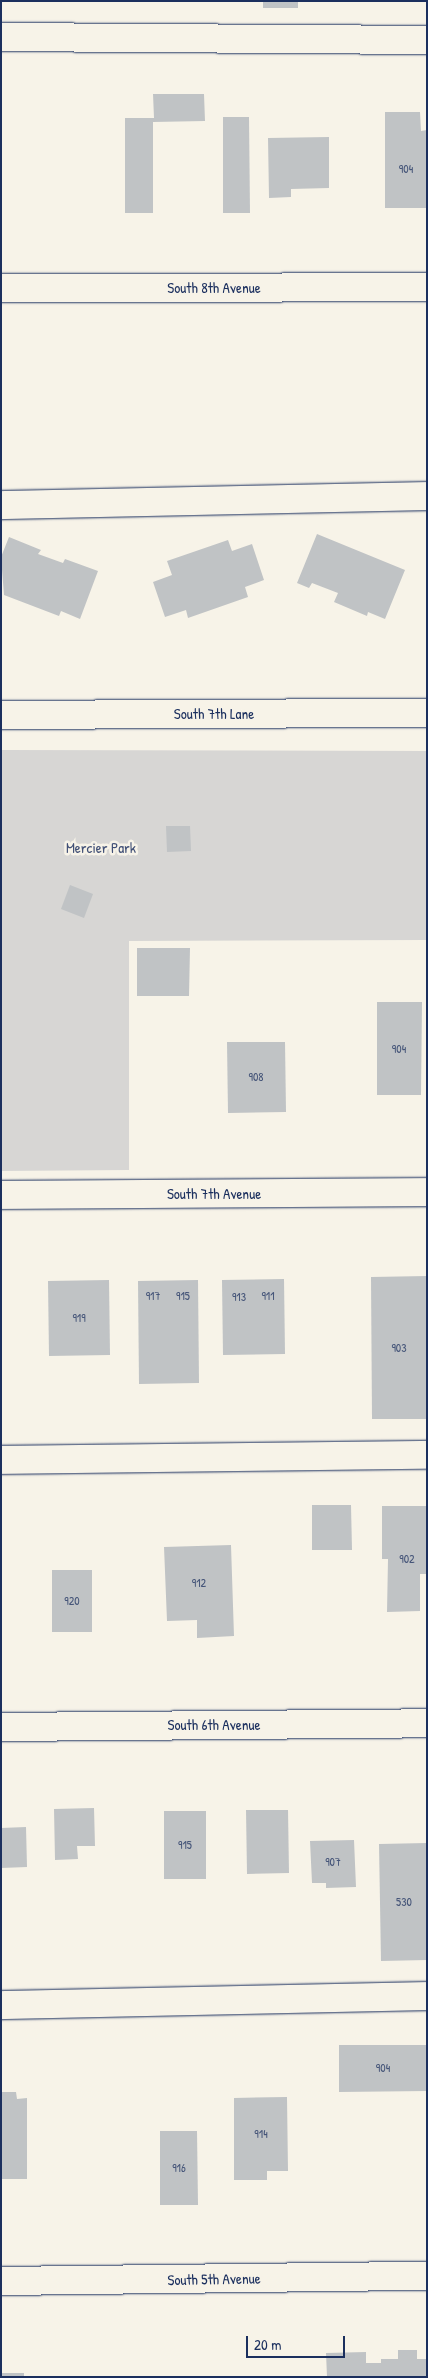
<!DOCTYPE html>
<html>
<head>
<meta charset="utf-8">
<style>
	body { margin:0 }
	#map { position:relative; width:428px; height:2378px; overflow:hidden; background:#f7f3e8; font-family:"Patrick Hand",sans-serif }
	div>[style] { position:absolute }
	.green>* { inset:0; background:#d7d6d4 }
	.building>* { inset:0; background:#c0c3c5 }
	.roads { filter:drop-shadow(0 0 1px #1b2f5e) drop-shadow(0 0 1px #1b2f5e) }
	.minor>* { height:28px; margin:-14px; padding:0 14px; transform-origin:14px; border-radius:14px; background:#f7f3e8 }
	span { translate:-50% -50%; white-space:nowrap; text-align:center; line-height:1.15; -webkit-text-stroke:5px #f7f3e8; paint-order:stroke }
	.number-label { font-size:12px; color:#445478 }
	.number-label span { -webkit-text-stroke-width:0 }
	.street-label { font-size:15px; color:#1b2f5e }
	.park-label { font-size:15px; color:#415076 }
	.frame { position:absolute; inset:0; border:2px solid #1b2f5e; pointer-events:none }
	.scale { position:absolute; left:246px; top:2336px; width:99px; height:22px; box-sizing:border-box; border:2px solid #1b2f5e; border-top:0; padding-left:6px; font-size:15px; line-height:18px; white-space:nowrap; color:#1b2f5e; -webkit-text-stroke:4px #f7f3e8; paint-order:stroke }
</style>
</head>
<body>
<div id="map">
	<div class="green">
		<i style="clip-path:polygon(1px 750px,427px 751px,427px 940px,129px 941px,129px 1170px,1px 1171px)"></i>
	</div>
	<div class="building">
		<i style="clip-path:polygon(263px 1px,298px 1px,298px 8px,263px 8px)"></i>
		<i style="clip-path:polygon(153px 94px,204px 94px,205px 121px,153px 122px,153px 213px,125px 213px,125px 118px,154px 118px)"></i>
		<i style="clip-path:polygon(385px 112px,420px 112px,421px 131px,427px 130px,427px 208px,385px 208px)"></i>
		<i style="clip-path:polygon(223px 117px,249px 117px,250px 213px,223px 213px)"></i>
		<i style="clip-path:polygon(329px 137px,329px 188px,291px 189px,291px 197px,269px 198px,268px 138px)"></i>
		<i style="clip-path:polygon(317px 534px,405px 570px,385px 619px,368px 612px,367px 616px,334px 602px,338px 593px,312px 583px,309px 588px,297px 583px)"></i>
		<i style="clip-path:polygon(9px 537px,41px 550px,38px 554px,63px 563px,65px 559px,98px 571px,80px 619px,61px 611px,59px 616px,4px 595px,1px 557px)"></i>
		<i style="clip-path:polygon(228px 540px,232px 551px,252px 544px,264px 580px,245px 587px,248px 597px,188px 618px,186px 610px,165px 617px,153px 582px,172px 575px,167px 561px)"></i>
		<i style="clip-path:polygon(166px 826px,190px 826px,191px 851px,167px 852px)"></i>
		<i style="clip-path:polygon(70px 885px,93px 894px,84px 918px,61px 909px)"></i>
		<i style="clip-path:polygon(137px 948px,190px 948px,189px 996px,137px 996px)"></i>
		<i style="clip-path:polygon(377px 1002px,422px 1002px,421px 1095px,377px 1095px)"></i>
		<i style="clip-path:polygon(227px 1042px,285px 1042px,286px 1112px,228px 1113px)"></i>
		<i style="clip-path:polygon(427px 1276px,427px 1419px,372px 1419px,371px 1277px)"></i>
		<i style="clip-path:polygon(284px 1279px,285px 1354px,223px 1355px,222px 1280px)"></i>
		<i style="clip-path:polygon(109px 1280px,110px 1355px,49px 1356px,48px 1281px)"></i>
		<i style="clip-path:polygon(198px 1280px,199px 1383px,139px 1384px,138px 1281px)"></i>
		<i style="clip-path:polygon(312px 1505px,351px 1505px,352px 1550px,312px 1550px)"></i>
		<i style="clip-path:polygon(382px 1506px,427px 1506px,427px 1574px,420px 1574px,420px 1611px,387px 1612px,388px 1559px,382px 1559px)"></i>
		<i style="clip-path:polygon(231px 1545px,234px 1636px,197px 1638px,197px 1620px,167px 1621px,164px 1547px)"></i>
		<i style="clip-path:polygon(52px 1570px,92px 1570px,92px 1632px,52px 1632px)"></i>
		<i style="clip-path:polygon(94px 1808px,95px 1846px,77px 1846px,78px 1859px,55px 1860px,54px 1809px)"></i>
		<i style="clip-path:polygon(246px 1810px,288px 1810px,289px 1873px,247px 1874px)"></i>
		<i style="clip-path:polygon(164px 1811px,206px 1811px,206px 1879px,164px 1879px)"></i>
		<i style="clip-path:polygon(26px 1827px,27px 1867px,1px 1868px,1px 1828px)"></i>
		<i style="clip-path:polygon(354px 1840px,356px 1887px,326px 1888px,326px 1883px,312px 1883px,310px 1841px)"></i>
		<i style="clip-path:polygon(427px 1843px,427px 1960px,381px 1961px,379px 1844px)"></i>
		<i style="clip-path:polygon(339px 2045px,426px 2045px,427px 2091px,339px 2092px)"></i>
		<i style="clip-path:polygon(1px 2092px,16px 2092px,17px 2099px,27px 2098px,27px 2179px,1px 2179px)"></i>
		<i style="clip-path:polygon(287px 2097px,288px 2171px,267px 2171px,267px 2180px,234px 2180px,234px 2098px)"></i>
		<i style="clip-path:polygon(160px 2131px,197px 2131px,198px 2205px,160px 2205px)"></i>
		<i style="clip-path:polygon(398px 2350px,417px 2350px,417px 2359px,427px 2359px,427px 2377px,327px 2377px,326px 2353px,366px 2352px,366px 2363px,381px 2363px,381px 2359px,398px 2359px)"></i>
		<i style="clip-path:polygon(1px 2373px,24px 2373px,24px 2377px,1px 2377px)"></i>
	</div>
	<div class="roads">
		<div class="minor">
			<i style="left:1px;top:37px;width:426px;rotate:0.4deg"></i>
			<i style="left:1px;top:288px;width:426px;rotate:-0.1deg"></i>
			<i style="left:1px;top:505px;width:426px;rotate:-1.2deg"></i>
			<i style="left:1px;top:715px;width:426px;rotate:-0.3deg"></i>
			<i style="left:1px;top:1195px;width:426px;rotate:-0.4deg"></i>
			<i style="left:1px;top:1460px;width:426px;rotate:-0.7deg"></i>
			<i style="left:1px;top:1727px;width:426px;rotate:-0.5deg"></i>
			<i style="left:1px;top:2005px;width:426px;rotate:-1.2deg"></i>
			<i style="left:1px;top:2281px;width:426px;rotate:-0.7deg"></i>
		</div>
	</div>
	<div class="number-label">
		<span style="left:406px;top:169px">904</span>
		<span style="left:399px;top:1049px">904</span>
		<span style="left:256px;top:1077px">908</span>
		<span style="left:153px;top:1296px">917</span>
		<span style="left:183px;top:1296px">915</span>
		<span style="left:268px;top:1296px">911</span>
		<span style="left:239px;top:1297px">913</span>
		<span style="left:79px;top:1318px">919</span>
		<span style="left:399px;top:1348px">903</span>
		<span style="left:407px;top:1559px">902</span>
		<span style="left:199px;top:1583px">912</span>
		<span style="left:72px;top:1601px">920</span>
		<span style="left:185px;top:1845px">915</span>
		<span style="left:333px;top:1862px">907</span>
		<span style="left:404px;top:1902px">530</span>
		<span style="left:383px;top:2068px">904</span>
		<span style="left:261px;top:2134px">914</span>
		<span style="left:179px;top:2168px">916</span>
	</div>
	<div class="street-label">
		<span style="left:214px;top:288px">South 8th Avenue</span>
		<span style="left:214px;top:714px">South 7th Lane</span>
		<span style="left:214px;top:1194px">South 7th Avenue</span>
		<span style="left:214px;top:1725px">South 6th Avenue</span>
		<span style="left:214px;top:2279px;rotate:-1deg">South 5th Avenue</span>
	</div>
	<div class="park-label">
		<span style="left:101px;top:848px">Mercier Park</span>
	</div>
	<div class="frame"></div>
	<div class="scale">20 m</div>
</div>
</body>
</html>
